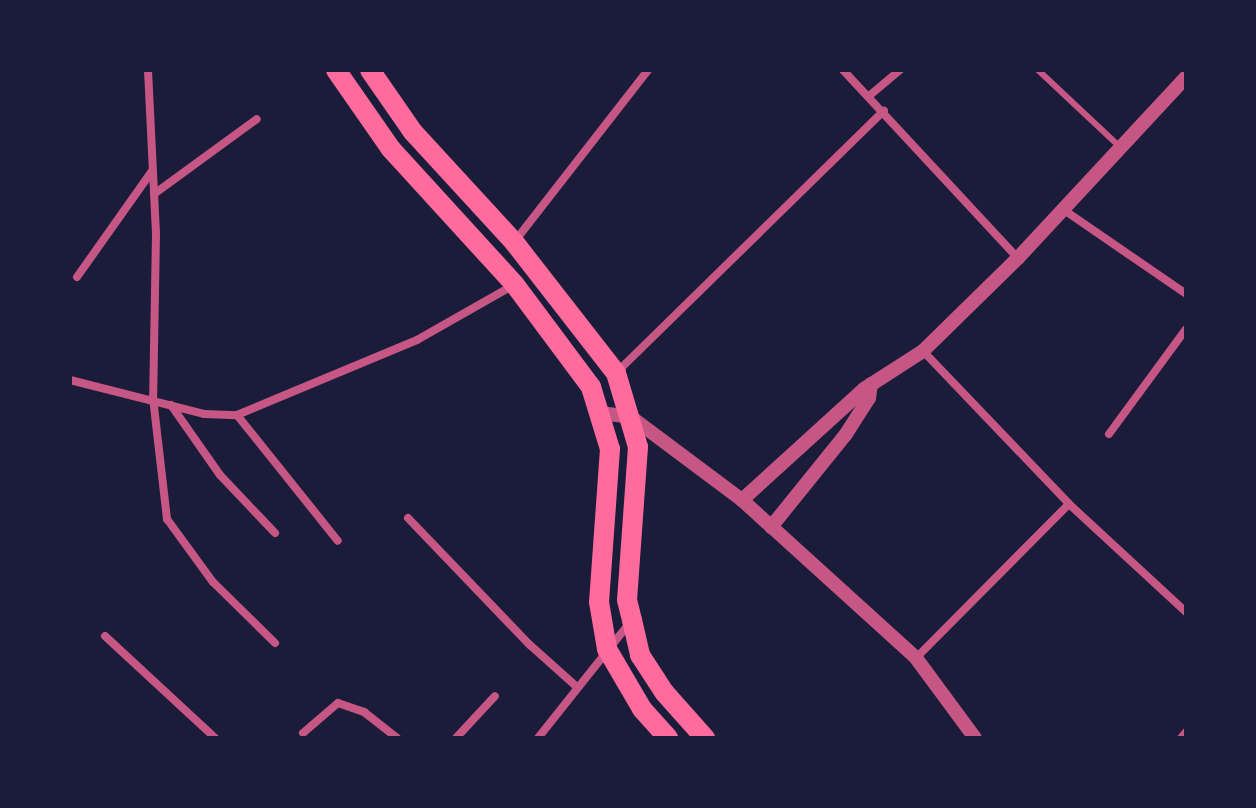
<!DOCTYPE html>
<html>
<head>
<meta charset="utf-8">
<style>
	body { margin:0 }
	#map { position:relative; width:1256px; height:808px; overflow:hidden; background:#1b1b3a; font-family:"Titillium Web",sans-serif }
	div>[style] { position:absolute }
	.service>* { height:6px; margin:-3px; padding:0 3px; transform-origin:3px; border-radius:3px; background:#c65784 }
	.minor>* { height:8px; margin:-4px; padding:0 4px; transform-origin:4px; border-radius:4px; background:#c65784 }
	.tertiary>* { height:14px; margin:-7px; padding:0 7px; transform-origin:7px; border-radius:7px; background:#c65784 }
	.primary>* { height:20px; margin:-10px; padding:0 10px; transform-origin:10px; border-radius:10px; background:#ff6b9d }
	span { translate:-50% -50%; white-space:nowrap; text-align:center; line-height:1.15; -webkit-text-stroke:6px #1b1b3a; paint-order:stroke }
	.frame { position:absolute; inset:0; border:72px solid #1b1b3a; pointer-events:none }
</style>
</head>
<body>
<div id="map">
	<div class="service">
		<i style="left:1038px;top:70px;width:114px;rotate:43.2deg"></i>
	</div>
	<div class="minor">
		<i style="left:148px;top:70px;width:164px;rotate:87.2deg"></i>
		<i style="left:156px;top:234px;width:164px;rotate:91deg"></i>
		<i style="left:153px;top:398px;width:122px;rotate:83.4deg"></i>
		<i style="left:167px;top:519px;width:78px;rotate:53.9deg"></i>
		<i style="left:213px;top:582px;width:87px;rotate:44.5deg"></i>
		<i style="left:843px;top:70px;width:257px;rotate:47.1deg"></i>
		<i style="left:869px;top:96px;width:40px;rotate:-40deg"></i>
		<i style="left:154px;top:194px;width:127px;rotate:-36.1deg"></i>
		<i style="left:1064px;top:210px;width:148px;rotate:34.5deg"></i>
		<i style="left:515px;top:241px;width:217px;rotate:-52.1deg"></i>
		<i style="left:77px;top:277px;width:130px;rotate:-54.7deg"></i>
		<i style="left:923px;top:351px;width:211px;rotate:46.3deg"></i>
		<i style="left:1069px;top:504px;width:159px;rotate:42.7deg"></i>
		<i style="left:616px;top:373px;width:375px;rotate:-44.4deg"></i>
		<i style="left:70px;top:380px;width:138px;rotate:14.2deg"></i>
		<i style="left:204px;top:414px;width:33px;rotate:2deg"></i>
		<i style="left:237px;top:415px;width:195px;rotate:-22.6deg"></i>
		<i style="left:417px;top:340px;width:112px;rotate:-29.6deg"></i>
		<i style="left:171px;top:405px;width:85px;rotate:55deg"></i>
		<i style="left:220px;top:475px;width:80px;rotate:46.5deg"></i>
		<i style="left:237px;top:415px;width:161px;rotate:51.3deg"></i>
		<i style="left:1109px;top:434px;width:130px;rotate:-53.7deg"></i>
		<i style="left:408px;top:518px;width:176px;rotate:46.2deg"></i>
		<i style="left:530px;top:645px;width:63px;rotate:41.8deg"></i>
		<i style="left:105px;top:636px;width:150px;rotate:42.8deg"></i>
		<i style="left:916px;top:658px;width:217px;rotate:-45.2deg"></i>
		<i style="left:303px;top:733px;width:46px;rotate:-40.6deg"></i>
		<i style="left:338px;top:703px;width:28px;rotate:19deg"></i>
		<i style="left:364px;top:712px;width:42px;rotate:38.2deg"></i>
		<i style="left:456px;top:738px;width:57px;rotate:-47.1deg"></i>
		<i style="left:538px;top:738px;width:149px;rotate:-51.5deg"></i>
		<i style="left:1181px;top:738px;width:8px;rotate:-50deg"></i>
	</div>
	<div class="tertiary">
		<i style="left:600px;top:413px;width:31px;rotate:7deg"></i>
		<i style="left:631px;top:417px;width:139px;rotate:36.8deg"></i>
		<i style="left:742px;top:500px;width:235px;rotate:42.2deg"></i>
		<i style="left:916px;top:658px;width:99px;rotate:53.6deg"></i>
		<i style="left:742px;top:500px;width:165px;rotate:-42.3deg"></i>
		<i style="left:864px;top:389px;width:70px;rotate:-32.8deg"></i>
		<i style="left:923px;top:351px;width:133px;rotate:-44.4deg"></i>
		<i style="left:1018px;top:258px;width:247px;rotate:-47.1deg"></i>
		<i style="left:771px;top:527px;width:119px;rotate:-51.1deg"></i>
		<i style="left:846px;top:434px;width:43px;rotate:-57.4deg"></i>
		<i style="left:869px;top:398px;width:14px;rotate:-82deg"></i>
	</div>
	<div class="primary">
		<i style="left:336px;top:70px;width:96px;rotate:55.2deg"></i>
		<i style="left:391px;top:149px;width:184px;rotate:47.6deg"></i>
		<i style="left:515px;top:285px;width:127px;rotate:53.3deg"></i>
		<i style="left:591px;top:387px;width:65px;rotate:73deg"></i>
		<i style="left:610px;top:449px;width:153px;rotate:94.1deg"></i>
		<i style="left:599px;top:602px;width:48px;rotate:80.3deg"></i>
		<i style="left:607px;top:649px;width:69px;rotate:59.7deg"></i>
		<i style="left:642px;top:709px;width:39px;rotate:48deg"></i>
		<i style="left:370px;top:70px;width:75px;rotate:55.3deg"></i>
		<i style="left:413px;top:132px;width:149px;rotate:47.4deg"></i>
		<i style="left:514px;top:242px;width:166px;rotate:52.1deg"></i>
		<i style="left:616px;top:373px;width:77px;rotate:73.4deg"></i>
		<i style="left:638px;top:447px;width:153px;rotate:94.1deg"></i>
		<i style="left:627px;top:600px;width:21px;rotate:76deg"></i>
		<i style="left:632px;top:620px;width:36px;rotate:77deg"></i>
		<i style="left:640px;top:655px;width:44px;rotate:57deg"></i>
		<i style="left:664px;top:692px;width:62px;rotate:48.3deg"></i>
	</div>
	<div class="frame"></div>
</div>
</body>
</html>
